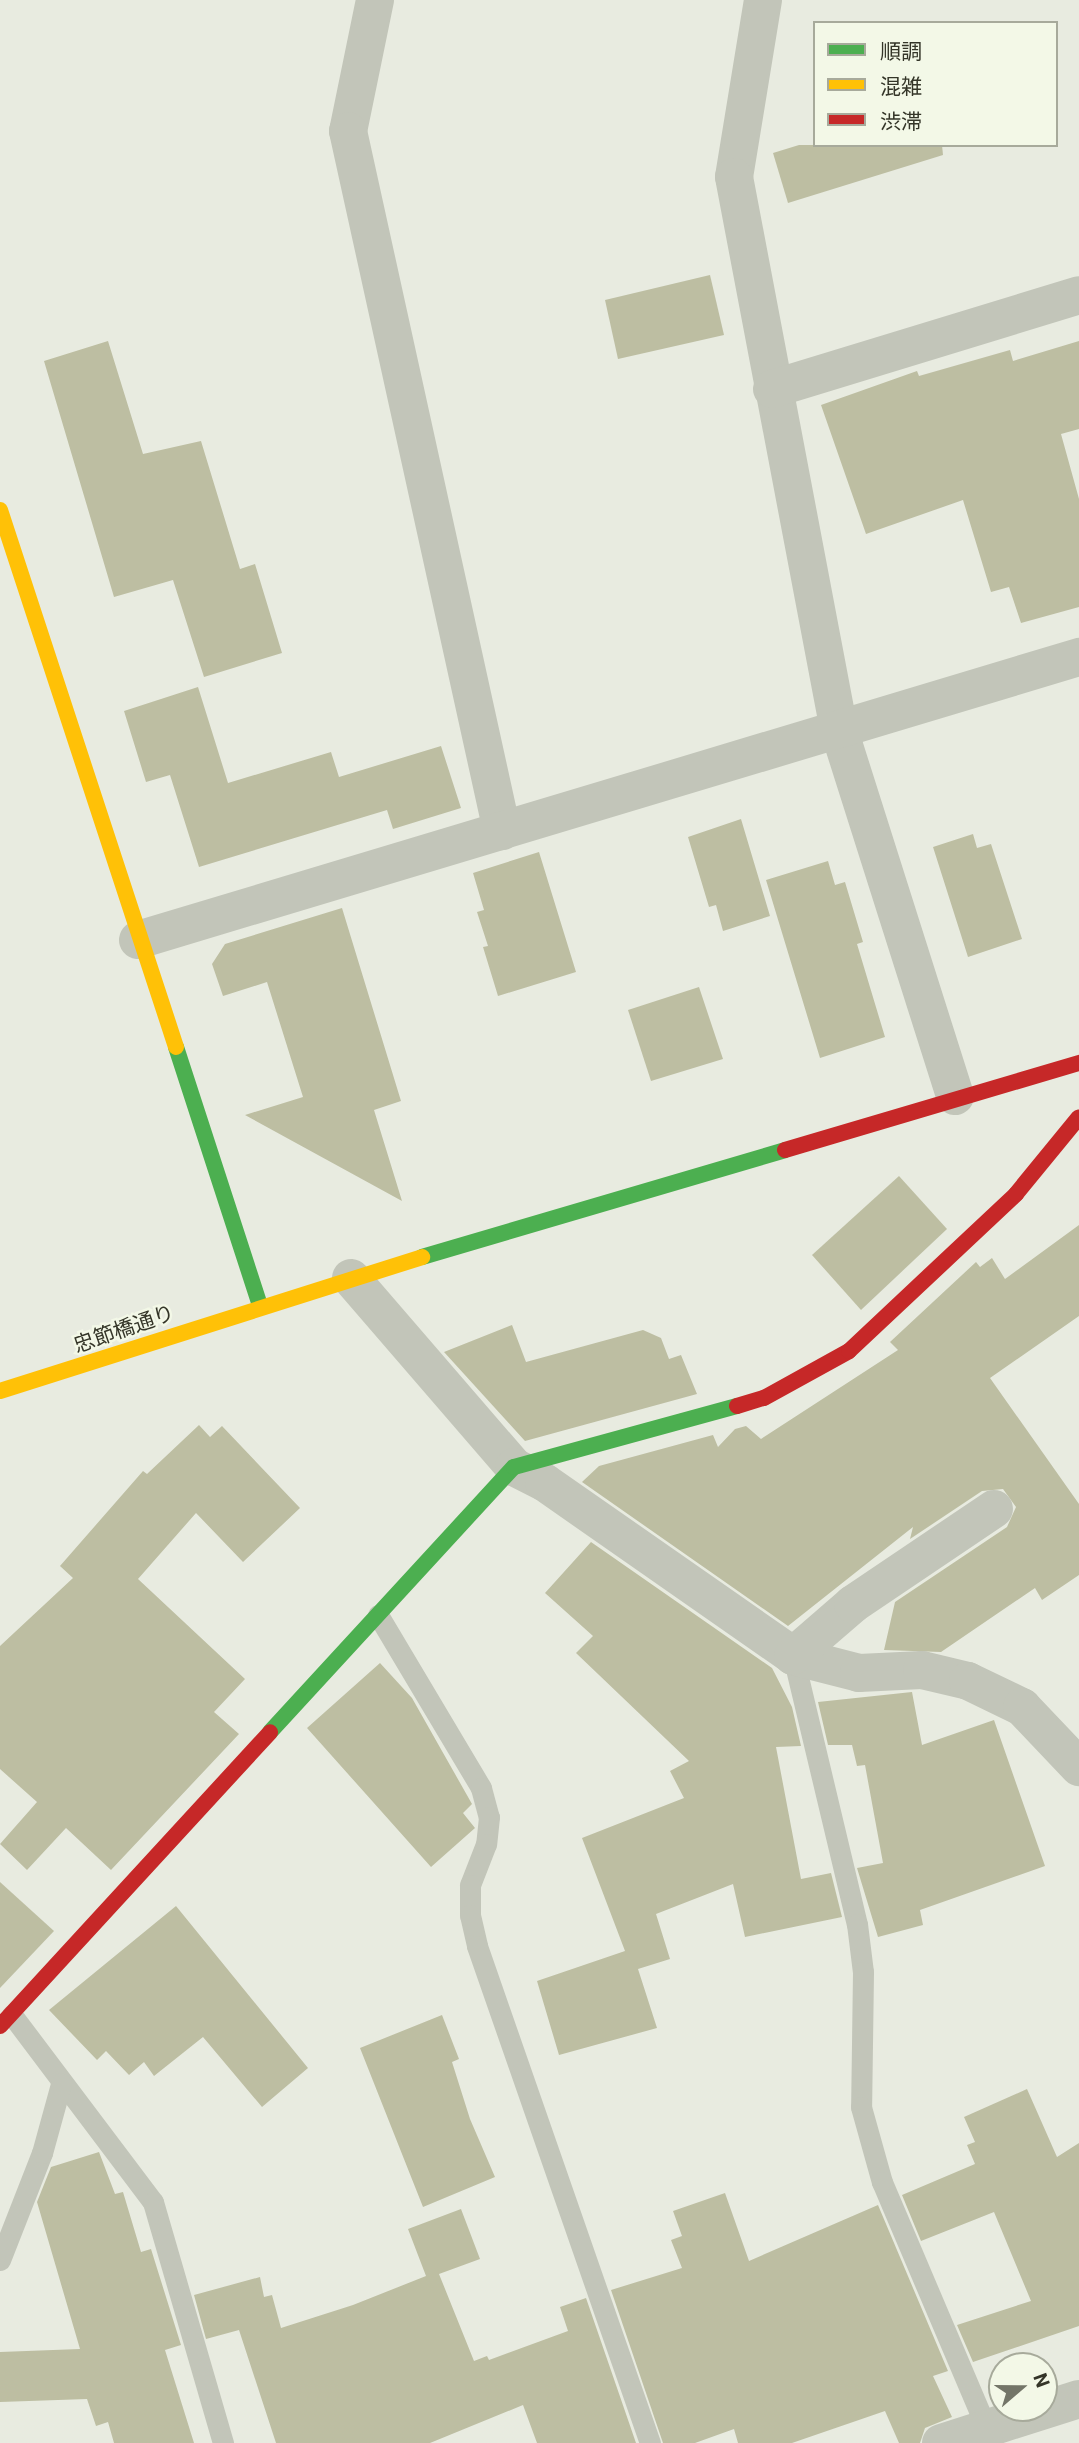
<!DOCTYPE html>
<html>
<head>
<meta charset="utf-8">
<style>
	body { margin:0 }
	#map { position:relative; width:1079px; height:2443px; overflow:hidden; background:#e8ebe0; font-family:Roboto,"Noto Sans JP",sans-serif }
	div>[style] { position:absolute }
	.building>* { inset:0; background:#bdbea2 }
	.lane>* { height:21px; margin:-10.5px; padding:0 10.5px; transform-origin:10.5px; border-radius:10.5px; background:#c2c5b9 }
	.street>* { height:38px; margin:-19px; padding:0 19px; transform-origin:19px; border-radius:19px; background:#c2c5b9 }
	.fast>* { height:16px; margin:-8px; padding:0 8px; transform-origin:8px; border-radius:8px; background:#4caf50 }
	.slow>* { height:16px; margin:-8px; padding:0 8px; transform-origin:8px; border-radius:8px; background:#ffc107 }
	.jam>* { height:16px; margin:-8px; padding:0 8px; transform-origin:8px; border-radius:8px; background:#c62828 }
	span { translate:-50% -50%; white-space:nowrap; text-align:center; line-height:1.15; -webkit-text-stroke:5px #f3f8e7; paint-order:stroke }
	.street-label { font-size:21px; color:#343528 }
	.legend { position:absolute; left:813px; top:21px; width:245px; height:126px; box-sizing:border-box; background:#f3f8e7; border:2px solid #a7aa9b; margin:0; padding:9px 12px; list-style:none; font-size:21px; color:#343528 }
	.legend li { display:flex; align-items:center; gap:14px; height:35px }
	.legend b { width:35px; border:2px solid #a7aa9b }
	.north { position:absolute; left:988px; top:2352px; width:70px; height:70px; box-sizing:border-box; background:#f3f8e7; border:2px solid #a7aa9b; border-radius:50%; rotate:70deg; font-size:19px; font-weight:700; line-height:28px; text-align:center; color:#343528 }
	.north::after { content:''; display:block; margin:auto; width:24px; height:32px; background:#737568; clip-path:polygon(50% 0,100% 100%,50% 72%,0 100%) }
</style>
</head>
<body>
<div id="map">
	<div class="building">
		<i style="clip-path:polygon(799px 145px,942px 145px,943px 155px,788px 203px,773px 153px)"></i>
		<i style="clip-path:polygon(710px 275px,724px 335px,618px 359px,605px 300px)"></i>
		<i style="clip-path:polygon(108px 341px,143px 454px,201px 441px,240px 569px,255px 564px,282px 653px,204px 677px,173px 580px,114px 597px,44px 361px)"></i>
		<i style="clip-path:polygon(1079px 341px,1079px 429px,1061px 434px,1079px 499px,1079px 607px,1021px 623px,1009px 587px,991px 592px,963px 500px,866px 534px,821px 405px,917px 371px,919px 376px,1010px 350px,1013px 361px)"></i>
		<i style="clip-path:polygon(198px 687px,228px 783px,331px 752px,339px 777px,441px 746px,461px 808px,393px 829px,387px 810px,199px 867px,170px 775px,146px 782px,124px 711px)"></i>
		<i style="clip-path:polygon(741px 819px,770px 916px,723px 931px,716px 905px,709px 907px,688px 837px)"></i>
		<i style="clip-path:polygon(973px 834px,977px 848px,991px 844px,1022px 939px,968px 957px,933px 847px)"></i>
		<i style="clip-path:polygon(539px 852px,576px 972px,498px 996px,483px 947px,488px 946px,477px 912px,484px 910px,473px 873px)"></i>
		<i style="clip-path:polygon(828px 861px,835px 885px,845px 882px,863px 942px,857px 944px,885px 1037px,820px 1058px,766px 880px)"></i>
		<i style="clip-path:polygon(342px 908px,401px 1101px,374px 1110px,402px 1201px,245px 1115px,303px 1097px,267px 982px,223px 996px,212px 964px,225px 944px)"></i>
		<i style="clip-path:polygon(699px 987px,723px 1059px,651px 1081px,628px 1010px)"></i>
		<i style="clip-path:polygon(899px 1176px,947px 1229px,861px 1310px,812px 1255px)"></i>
		<i style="clip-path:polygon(1079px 1225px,1079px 1316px,990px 1378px,1079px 1504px,1079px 1575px,1042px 1600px,1035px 1588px,941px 1652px,884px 1650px,895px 1602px,1007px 1527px,1016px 1507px,1003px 1489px,982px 1491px,910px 1539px,913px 1527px,788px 1626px,582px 1482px,599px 1466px,713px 1435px,718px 1447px,735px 1429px,746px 1426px,761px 1439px,898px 1350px,890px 1342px,976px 1262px,980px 1267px,992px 1258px,1005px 1279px)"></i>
		<i style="clip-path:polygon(512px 1325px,526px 1362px,643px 1330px,661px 1338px,669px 1359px,681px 1355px,697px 1394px,525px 1441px,444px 1352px)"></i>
		<i style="clip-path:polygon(199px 1425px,210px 1437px,222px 1426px,300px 1508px,243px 1562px,196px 1513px,138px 1579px,245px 1679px,214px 1712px,239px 1734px,111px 1870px,66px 1828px,27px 1870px,0 1844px,37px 1802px,0 1769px,0 1646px,73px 1578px,60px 1566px,143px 1471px,147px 1474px)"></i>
		<i style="clip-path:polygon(591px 1542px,772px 1668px,792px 1707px,801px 1746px,776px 1747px,801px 1879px,831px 1873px,842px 1917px,745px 1937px,733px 1884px,656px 1914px,670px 1959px,638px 1969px,657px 2028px,559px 2055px,537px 1981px,625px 1951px,582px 1838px,684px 1798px,670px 1771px,689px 1761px,576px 1653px,593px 1636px,545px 1593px)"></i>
		<i style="clip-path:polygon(380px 1663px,412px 1698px,472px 1804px,463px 1813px,475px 1828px,431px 1867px,307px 1728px)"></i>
		<i style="clip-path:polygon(912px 1692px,922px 1745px,994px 1720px,1045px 1866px,920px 1910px,923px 1925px,878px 1937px,857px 1868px,883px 1863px,865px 1765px,857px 1766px,852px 1745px,828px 1745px,818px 1702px)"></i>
		<i style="clip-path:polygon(0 1882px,54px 1931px,0 1988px)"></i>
		<i style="clip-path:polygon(176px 1906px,308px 2068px,262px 2107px,203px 2037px,154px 2076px,144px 2062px,129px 2075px,106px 2051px,97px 2060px,49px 2010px)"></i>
		<i style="clip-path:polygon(442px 2015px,459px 2059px,452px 2062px,470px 2119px,495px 2177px,423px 2207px,360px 2048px)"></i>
		<i style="clip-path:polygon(1027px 2089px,1057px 2157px,1079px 2143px,1079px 2326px,973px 2362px,957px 2325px,1031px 2301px,994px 2212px,921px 2241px,902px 2195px,975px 2164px,967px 2145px,975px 2142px,964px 2117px)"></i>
		<i style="clip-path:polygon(99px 2152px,115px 2194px,123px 2192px,141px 2252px,151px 2249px,181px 2345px,165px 2350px,194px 2443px,114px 2443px,108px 2422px,96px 2426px,87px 2399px,0 2402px,0 2352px,80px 2349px,37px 2202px,51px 2167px)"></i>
		<i style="clip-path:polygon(725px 2193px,749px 2261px,878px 2205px,948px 2371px,933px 2376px,952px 2417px,925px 2428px,920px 2443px,899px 2443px,885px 2411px,792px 2443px,738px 2443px,734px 2429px,695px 2443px,663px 2443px,611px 2290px,682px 2268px,671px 2240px,682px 2236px,673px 2211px)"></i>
		<i style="clip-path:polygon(461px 2209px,480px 2259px,439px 2274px,474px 2361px,487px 2356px,489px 2360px,568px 2331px,560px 2307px,586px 2298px,636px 2443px,537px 2443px,523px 2405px,430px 2443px,276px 2443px,239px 2330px,206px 2339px,194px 2295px,260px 2277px,264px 2297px,272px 2295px,281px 2328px,353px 2305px,426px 2276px,408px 2229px)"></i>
	</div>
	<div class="lane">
		<i style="left:378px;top:1615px;width:201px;rotate:59.2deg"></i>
		<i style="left:481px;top:1788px;width:30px;rotate:75deg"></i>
		<i style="left:489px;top:1817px;width:27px;rotate:96deg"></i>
		<i style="left:486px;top:1844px;width:44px;rotate:111.3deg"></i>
		<i style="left:470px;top:1885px;width:30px;rotate:90deg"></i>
		<i style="left:470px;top:1915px;width:32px;rotate:77deg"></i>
		<i style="left:477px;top:1946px;width:526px;rotate:70.81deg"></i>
		<i style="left:793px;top:1656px;width:276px;rotate:76.6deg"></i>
		<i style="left:857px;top:1924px;width:48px;rotate:82.9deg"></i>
		<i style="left:863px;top:1972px;width:135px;rotate:90.8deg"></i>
		<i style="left:861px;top:2107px;width:78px;rotate:74.4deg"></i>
		<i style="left:882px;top:2182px;width:268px;rotate:67deg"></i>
		<i style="left:12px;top:2015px;width:234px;rotate:53deg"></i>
		<i style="left:153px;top:2202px;width:251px;rotate:73.8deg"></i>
		<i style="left:0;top:2260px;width:115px;rotate:-68.6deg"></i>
		<i style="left:42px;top:2153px;width:72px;rotate:-74.6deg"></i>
	</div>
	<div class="street">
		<i style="left:375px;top:0;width:134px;rotate:101.6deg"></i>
		<i style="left:348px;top:131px;width:717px;rotate:77.59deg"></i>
		<i style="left:763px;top:0;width:179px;rotate:99.3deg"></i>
		<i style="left:734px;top:177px;width:563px;rotate:79.25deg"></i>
		<i style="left:839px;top:730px;width:384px;rotate:72.4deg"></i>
		<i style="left:772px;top:389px;width:321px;rotate:-17deg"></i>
		<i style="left:138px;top:940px;width:983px;rotate:-16.74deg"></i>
		<i style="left:351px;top:1278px;width:250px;rotate:49.2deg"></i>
		<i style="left:514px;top:1467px;width:34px;rotate:27deg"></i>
		<i style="left:544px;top:1482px;width:304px;rotate:34.9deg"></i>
		<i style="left:793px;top:1656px;width:68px;rotate:14.4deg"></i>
		<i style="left:859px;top:1673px;width:63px;rotate:-2.7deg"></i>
		<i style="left:922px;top:1670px;width:47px;rotate:13.4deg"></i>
		<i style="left:968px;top:1681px;width:60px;rotate:25.7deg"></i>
		<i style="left:1022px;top:1707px;width:83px;rotate:46.5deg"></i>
		<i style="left:793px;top:1656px;width:79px;rotate:-40.9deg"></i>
		<i style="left:853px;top:1604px;width:170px;rotate:-34deg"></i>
		<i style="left:941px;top:2443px;width:145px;rotate:-17.7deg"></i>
	</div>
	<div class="fast">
		<i style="left:176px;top:1047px;width:271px;rotate:72deg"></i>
		<i style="left:422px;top:1257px;width:378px;rotate:-16.4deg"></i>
		<i style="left:270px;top:1732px;width:360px;rotate:-47.4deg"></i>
		<i style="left:514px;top:1467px;width:231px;rotate:-15.3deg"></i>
	</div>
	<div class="slow">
		<i style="left:0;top:510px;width:565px;rotate:71.85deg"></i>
		<i style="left:0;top:1391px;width:443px;rotate:-17.6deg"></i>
	</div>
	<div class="jam">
		<i style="left:785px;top:1150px;width:307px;rotate:-16.5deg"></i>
		<i style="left:737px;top:1406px;width:28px;rotate:-17deg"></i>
		<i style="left:764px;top:1398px;width:97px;rotate:-28.9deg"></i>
		<i style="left:849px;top:1351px;width:229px;rotate:-43.2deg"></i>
		<i style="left:1016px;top:1194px;width:99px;rotate:-50.7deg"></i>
		<i style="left:0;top:2026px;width:399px;rotate:-47.4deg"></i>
	</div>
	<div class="street-label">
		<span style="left:124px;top:1329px;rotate:-19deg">忠節橋通り</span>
	</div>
	<ul class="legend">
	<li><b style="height:9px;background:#4caf50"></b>順調</li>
	<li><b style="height:9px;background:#ffc107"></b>混雑</li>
	<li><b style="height:9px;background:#c62828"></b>渋滞</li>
	</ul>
	<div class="north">N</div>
</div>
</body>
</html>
